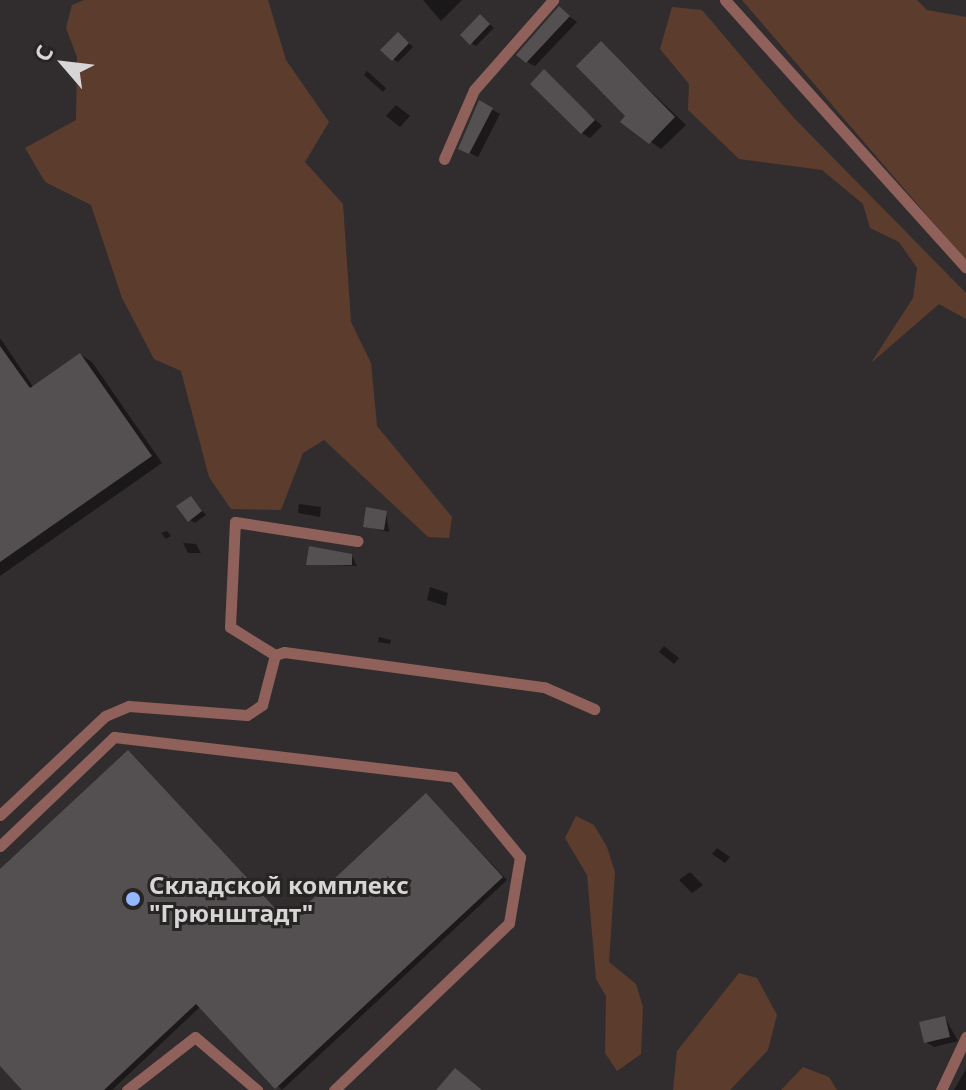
<!DOCTYPE html>
<html>
<head>
<meta charset="utf-8">
<style>
	body { margin:0 }
	#map { position:relative; width:966px; height:1090px; overflow:hidden; background:#312d2e; font-family:"Noto Sans",sans-serif }
	div>[style] { position:absolute }
	.green>* { inset:0; background:#5c3d2d }
	.shadow>* { inset:0; background:#0007 }
	.building>* { inset:0; background:#545052 }
	.minor>* { height:11px; margin:-5.5px; padding:0 5.5px; transform-origin:5.5px; border-radius:5.5px; background:#90605a }
	.dots>* { width:22px; height:22px; translate:-50% -50%; box-sizing:border-box; border:4px solid #272424; border-radius:50% }
	span { translate:-50% -50%; white-space:nowrap; text-align:center; line-height:1.15; -webkit-text-stroke:6px #272424; paint-order:stroke }
	.poi-label { font-size:24px; color:#d7d5d5; font-weight:700 }
	.left { translate:0 -50%; text-align:left }
	.north { position:absolute; left:24px; top:24px; width:80px; height:80px; -webkit-text-stroke:6px #272424; paint-order:stroke; rotate:298deg; font-size:22px; font-weight:700; line-height:32px; text-align:center; color:#d7d5d5 }
	.north::after { content:''; display:block; margin:auto; width:28px; height:36px; background:#d7d5d5; clip-path:polygon(50% 0,100% 100%,50% 72%,0 100%) }
</style>
</head>
<body>
<div id="map">
	<div class="green">
		<i style="clip-path:polygon(84px 0,268px 0,286px 60px,329px 122px,305px 162px,343px 204px,351px 322px,371px 363px,377px 426px,452px 517px,449px 538px,428px 537px,324px 440px,303px 453px,281px 510px,231px 509px,209px 477px,181px 371px,154px 359px,122px 298px,91px 205px,45px 182px,25px 148px,76px 120px,77px 57px,66px 28px,72px 5px)"></i>
		<i style="clip-path:polygon(742px 0,917px 0,927px 10px,966px 17px,966px 261px)"></i>
		<i style="clip-path:polygon(672px 7px,702px 10px,793px 117px,966px 293px,966px 319px,939px 304px,871px 363px,913px 298px,917px 268px,899px 242px,870px 228px,863px 204px,822px 170px,739px 159px,688px 110px,689px 84px,660px 49px)"></i>
		<i style="clip-path:polygon(576px 816px,594px 825px,607px 847px,615px 872px,609px 962px,636px 984px,643px 1007px,641px 1054px,617px 1071px,605px 1053px,606px 996px,596px 979px,587px 875px,565px 838px)"></i>
		<i style="clip-path:polygon(739px 973px,757px 978px,777px 1015px,768px 1050px,730px 1090px,673px 1090px,677px 1051px)"></i>
		<i style="clip-path:polygon(803px 1067px,829px 1077px,837px 1090px,781px 1090px)"></i>
	</div>
	<div class="shadow">
		<i style="clip-path:polygon(423px 0,462px 0,441px 21px)"></i>
		<i style="clip-path:polygon(559px 9px,577px 22px,535px 66px,527px 62px)"></i>
		<i style="clip-path:polygon(481px 17px,494px 28px,476px 46px,471px 43px)"></i>
		<i style="clip-path:polygon(398px 34px,413px 47px,398px 62px,393px 59px)"></i>
		<i style="clip-path:polygon(601px 44px,686px 125px,661px 149px,623px 122px,628px 116px)"></i>
		<i style="clip-path:polygon(367px 71px,386px 88px,383px 92px,364px 75px)"></i>
		<i style="clip-path:polygon(544px 72px,602px 126px,590px 138px,582px 133px)"></i>
		<i style="clip-path:polygon(480px 103px,500px 114px,478px 157px,460px 148px)"></i>
		<i style="clip-path:polygon(396px 105px,410px 116px,400px 127px,386px 116px)"></i>
		<i style="clip-path:polygon(0 338px,34px 388px,81px 355px,92px 362px,162px 463px,0 576px)"></i>
		<i style="clip-path:polygon(191px 498px,206px 515px,195px 523px,190px 520px)"></i>
		<i style="clip-path:polygon(299px 504px,321px 507px,320px 517px,298px 513px)"></i>
		<i style="clip-path:polygon(386px 513px,389px 532px,365px 526px)"></i>
		<i style="clip-path:polygon(167px 531px,171px 536px,166px 539px,161px 533px)"></i>
		<i style="clip-path:polygon(183px 543px,196px 544px,201px 553px,188px 553px)"></i>
		<i style="clip-path:polygon(352px 556px,357px 566px,308px 564px)"></i>
		<i style="clip-path:polygon(430px 587px,448px 593px,446px 606px,427px 600px)"></i>
		<i style="clip-path:polygon(379px 637px,391px 640px,390px 644px,378px 642px)"></i>
		<i style="clip-path:polygon(664px 646px,679px 658px,674px 664px,659px 652px)"></i>
		<i style="clip-path:polygon(128px 752px,289px 923px,431px 799px,507px 880px,282px 1090px,201px 1006px,112px 1090px,25px 1090px,0 1063px,0 872px)"></i>
		<i style="clip-path:polygon(717px 848px,730px 857px,725px 863px,712px 854px)"></i>
		<i style="clip-path:polygon(690px 872px,703px 885px,692px 893px,679px 880px)"></i>
		<i style="clip-path:polygon(945px 1018px,958px 1041px,934px 1047px,926px 1042px)"></i>
		<i style="clip-path:polygon(966px 1069px,966px 1090px,954px 1090px)"></i>
	</div>
	<div class="building">
		<i style="clip-path:polygon(559px 6px,570px 16px,526px 63px,516px 55px)"></i>
		<i style="clip-path:polygon(480px 14px,490px 24px,470px 45px,460px 35px)"></i>
		<i style="clip-path:polygon(398px 32px,409px 43px,392px 61px,380px 50px)"></i>
		<i style="clip-path:polygon(601px 41px,675px 117px,649px 144px,620px 122px,625px 116px,576px 66px)"></i>
		<i style="clip-path:polygon(544px 69px,595px 120px,581px 134px,530px 84px)"></i>
		<i style="clip-path:polygon(479px 100px,493px 108px,469px 154px,458px 149px)"></i>
		<i style="clip-path:polygon(0 346px,30px 388px,80px 353px,152px 456px,0 562px)"></i>
		<i style="clip-path:polygon(191px 496px,202px 511px,188px 522px,176px 506px)"></i>
		<i style="clip-path:polygon(366px 507px,387px 511px,384px 530px,363px 527px)"></i>
		<i style="clip-path:polygon(309px 546px,352px 554px,352px 565px,306px 565px)"></i>
		<i style="clip-path:polygon(128px 750px,288px 922px,426px 793px,503px 877px,275px 1089px,196px 1004px,104px 1090px,22px 1090px,0 1066px,0 869px)"></i>
		<i style="clip-path:polygon(945px 1016px,950px 1037px,924px 1043px,919px 1022px)"></i>
		<i style="clip-path:polygon(455px 1068px,482px 1090px,436px 1090px)"></i>
	</div>
	<div class="minor">
		<i style="left:725px;top:0;width:360px;rotate:48deg"></i>
		<i style="left:444px;top:159px;width:75px;rotate:-66.5deg"></i>
		<i style="left:474px;top:90px;width:120px;rotate:-48.7deg"></i>
		<i style="left:275px;top:655px;width:53px;rotate:-148.1deg"></i>
		<i style="left:230px;top:627px;width:105px;rotate:-87.3deg"></i>
		<i style="left:235px;top:522px;width:124px;rotate:8.8deg"></i>
		<i style="left:0;top:815px;width:144px;rotate:-43.3deg"></i>
		<i style="left:105px;top:716px;width:26px;rotate:-23deg"></i>
		<i style="left:129px;top:706px;width:118px;rotate:4.4deg"></i>
		<i style="left:247px;top:715px;width:18px;rotate:-34deg"></i>
		<i style="left:262px;top:705px;width:52px;rotate:-75.4deg"></i>
		<i style="left:275px;top:655px;width:9px;rotate:-18deg"></i>
		<i style="left:284px;top:652px;width:262px;rotate:7.7deg"></i>
		<i style="left:544px;top:687px;width:55px;rotate:23.7deg"></i>
		<i style="left:0;top:846px;width:158px;rotate:-43.7deg"></i>
		<i style="left:114px;top:737px;width:342px;rotate:6.7deg"></i>
		<i style="left:454px;top:777px;width:104px;rotate:50.5deg"></i>
		<i style="left:520px;top:857px;width:67px;rotate:99.5deg"></i>
		<i style="left:509px;top:923px;width:242px;rotate:136.3deg"></i>
		<i style="left:127px;top:1090px;width:86px;rotate:-37.9deg"></i>
		<i style="left:195px;top:1037px;width:82px;rotate:40.5deg"></i>
		<i style="left:941px;top:1090px;width:59px;rotate:-64.7deg"></i>
	</div>
	<div class="dots">
		<i style="left:133px;top:899px;background:#94b7fd"></i>
	</div>
	<div class="poi-label">
		<span class="left" style="left:149px;top:899px">Складской комплекс<br>"Грюнштадт"</span>
	</div>
	<div class="north">С</div>
</div>
</body>
</html>
